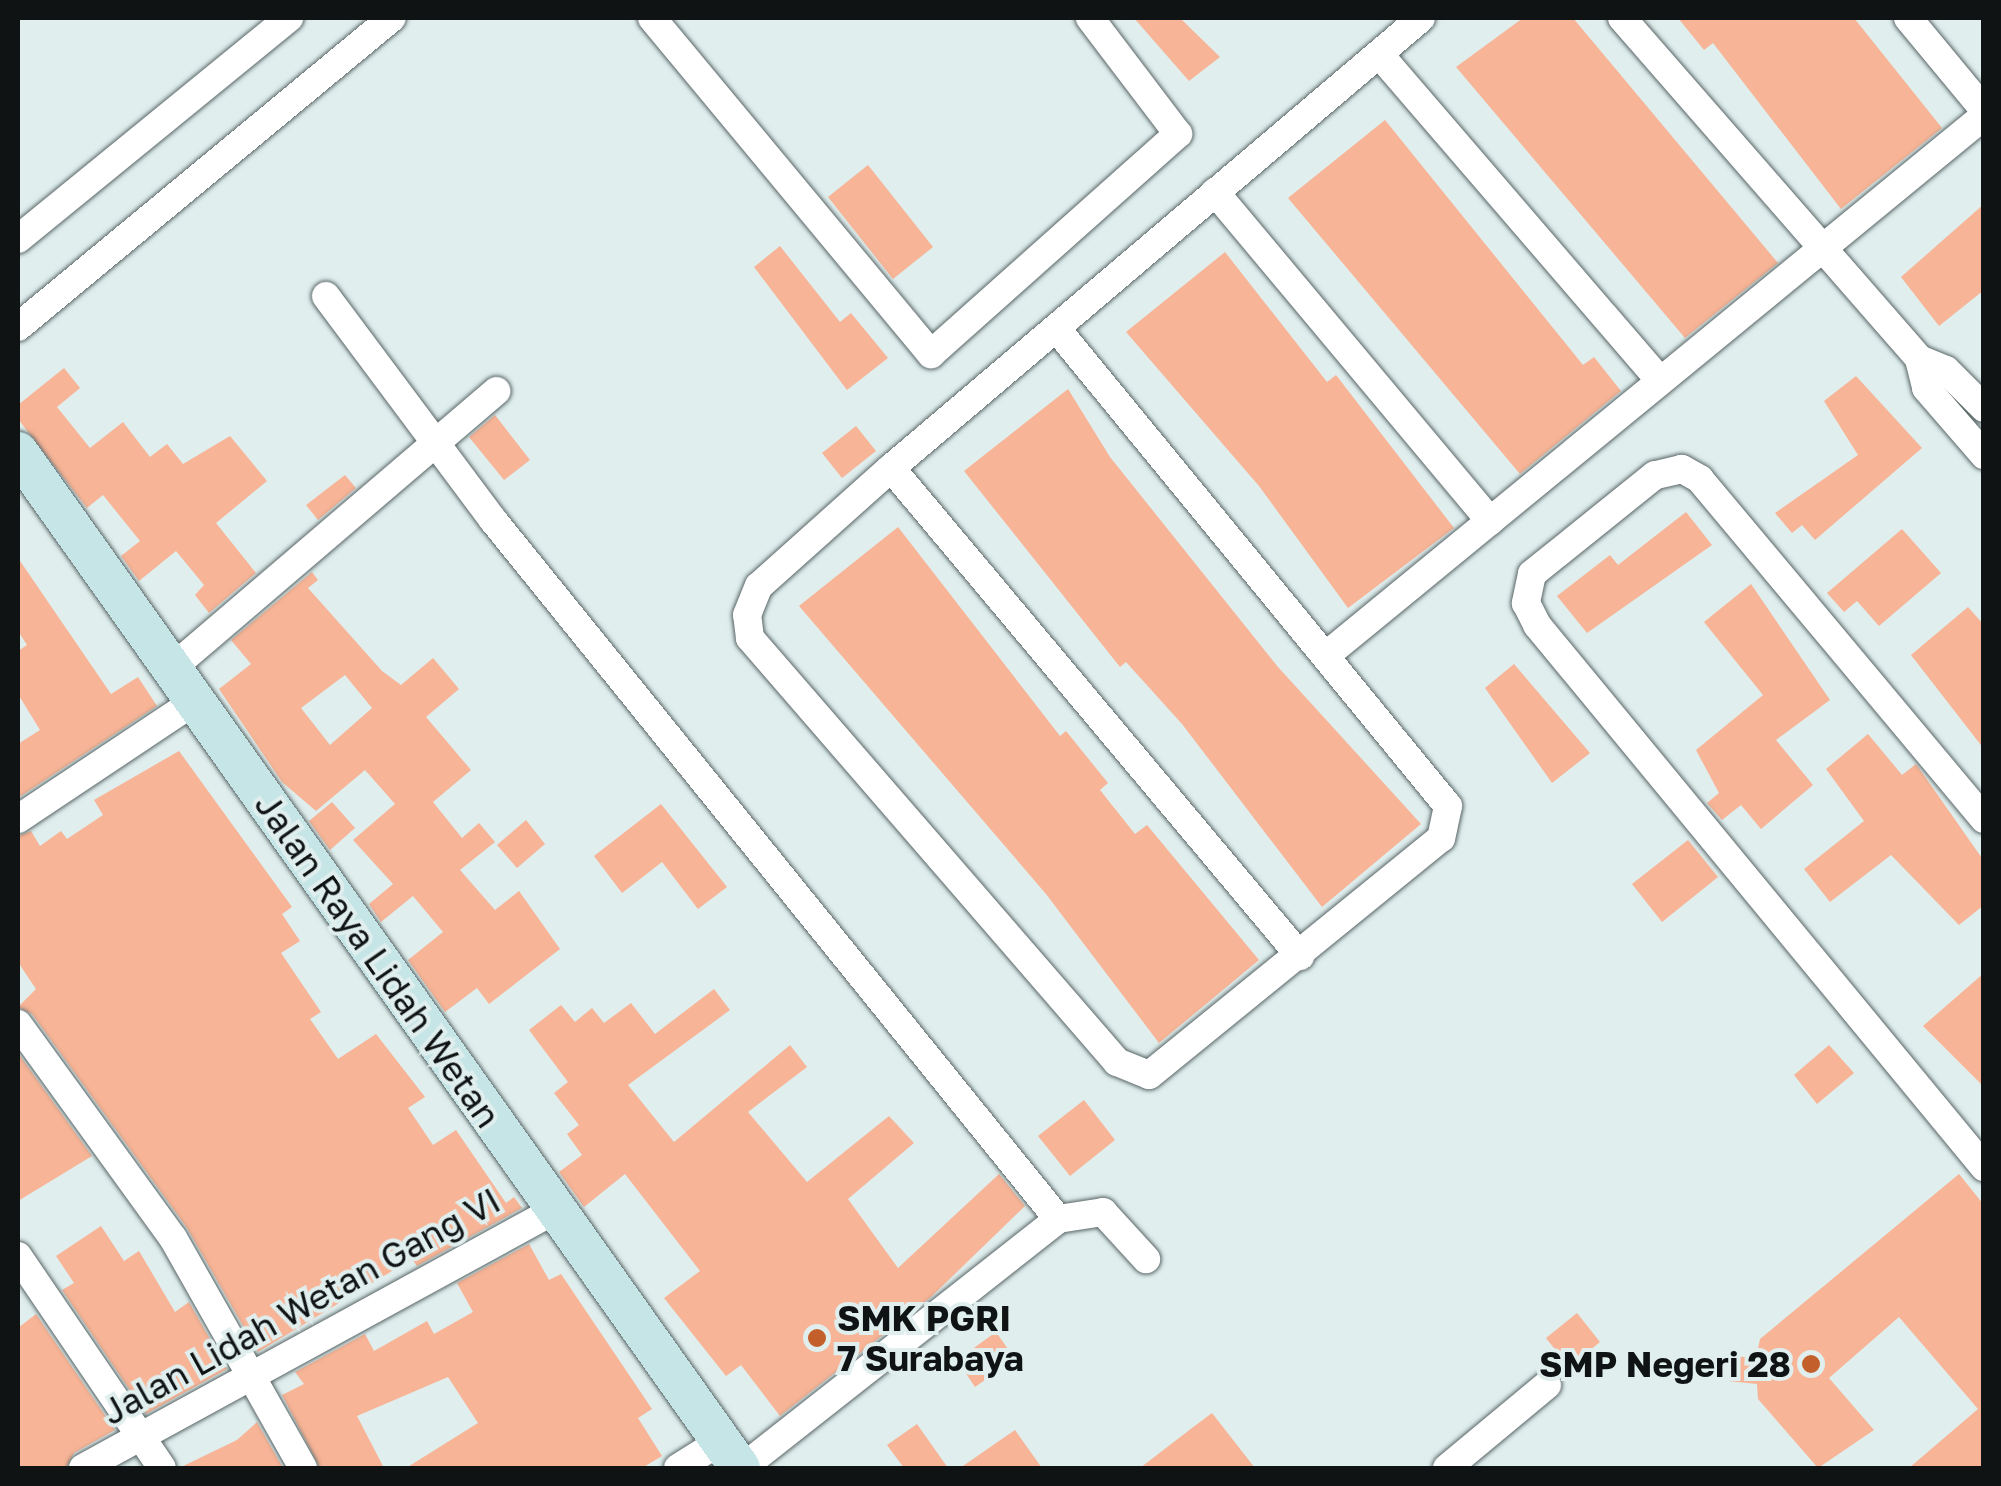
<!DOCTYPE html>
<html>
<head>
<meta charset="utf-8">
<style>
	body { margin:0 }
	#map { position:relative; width:2001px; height:1486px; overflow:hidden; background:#e0eeee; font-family:"Golos Text",sans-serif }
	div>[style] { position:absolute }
	.building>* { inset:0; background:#f7b496 }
	.roads { filter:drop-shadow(0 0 2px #596566) drop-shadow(0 0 2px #596566) }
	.street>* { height:28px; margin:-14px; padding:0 14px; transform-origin:14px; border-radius:14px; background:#fff }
	.secondary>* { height:40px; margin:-20px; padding:0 20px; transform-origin:20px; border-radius:20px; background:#c6e5e7 }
	.dots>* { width:28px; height:28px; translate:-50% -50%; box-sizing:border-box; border:5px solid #e0eeee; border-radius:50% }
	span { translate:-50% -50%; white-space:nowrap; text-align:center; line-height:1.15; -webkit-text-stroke:8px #e0eeee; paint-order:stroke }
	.street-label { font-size:35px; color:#0f1313 }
	.poi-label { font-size:35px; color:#0f1313; font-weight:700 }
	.left { translate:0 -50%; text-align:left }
	.right { translate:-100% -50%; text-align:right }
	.frame { position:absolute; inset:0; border:20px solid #0f1313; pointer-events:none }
</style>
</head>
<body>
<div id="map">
	<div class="building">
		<i style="clip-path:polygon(1134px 18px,1180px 18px,1220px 57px,1189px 81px)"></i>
		<i style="clip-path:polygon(1523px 18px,1573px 18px,1778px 263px,1685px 338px,1456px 67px)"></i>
		<i style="clip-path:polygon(1678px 18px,1854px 18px,1942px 128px,1841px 209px,1713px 43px,1704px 50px)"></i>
		<i style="clip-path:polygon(1385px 120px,1583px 365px,1594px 357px,1621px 391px,1520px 474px,1288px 198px)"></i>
		<i style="clip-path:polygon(868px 165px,933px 247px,893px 279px,828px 197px)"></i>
		<i style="clip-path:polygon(1984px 204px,1984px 290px,1939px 326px,1901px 277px)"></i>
		<i style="clip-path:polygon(780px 246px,840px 322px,851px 313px,888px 358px,847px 390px,754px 267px)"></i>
		<i style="clip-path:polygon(1225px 252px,1327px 382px,1336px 375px,1454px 528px,1348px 608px,1259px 486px,1126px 332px)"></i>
		<i style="clip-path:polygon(64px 368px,80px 388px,57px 407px,90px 448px,123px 422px,150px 457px,167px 444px,183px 464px,230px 436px,267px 481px,216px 523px,256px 573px,209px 613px,195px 595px,204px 585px,176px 551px,139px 581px,121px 556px,140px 541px,103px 495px,87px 508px,18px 419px,18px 405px)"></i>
		<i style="clip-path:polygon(1856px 376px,1922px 448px,1815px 540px,1802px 525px,1792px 533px,1775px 513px,1858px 455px,1824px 401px)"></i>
		<i style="clip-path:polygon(1068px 389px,1110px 457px,1278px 667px,1421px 824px,1322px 907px,1182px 724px,1126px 662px,1120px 667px,964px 471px)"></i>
		<i style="clip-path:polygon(495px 415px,530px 460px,504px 480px,469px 437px)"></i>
		<i style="clip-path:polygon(856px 426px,876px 451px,842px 478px,822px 453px)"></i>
		<i style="clip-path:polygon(345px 475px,356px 488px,318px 520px,306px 505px)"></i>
		<i style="clip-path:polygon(1686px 512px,1712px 545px,1587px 633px,1557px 596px,1610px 555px,1618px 565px)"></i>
		<i style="clip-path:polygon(898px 527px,1060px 736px,1066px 731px,1108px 783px,1100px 790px,1135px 834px,1147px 825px,1259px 960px,1159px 1043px,1046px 894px,799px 606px)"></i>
		<i style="clip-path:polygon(1902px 529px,1941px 573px,1879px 626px,1857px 601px,1844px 612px,1827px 593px)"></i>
		<i style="clip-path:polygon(18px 558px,111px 694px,138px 677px,157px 706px,18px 798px,18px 744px,40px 730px,18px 694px,18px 651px,27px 645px,18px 631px)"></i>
		<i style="clip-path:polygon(evenodd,312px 572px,318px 580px,308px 588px,382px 671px,401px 685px,433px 658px,459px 689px,426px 717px,471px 770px,433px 802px,462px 838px,479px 823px,495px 842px,460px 870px,495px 910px,519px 891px,560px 949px,489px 1004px,477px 988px,445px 1012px,408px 960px,443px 932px,413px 896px,381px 922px,369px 904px,393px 884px,353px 840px,395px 804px,365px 770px,316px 811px,282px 782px,219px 689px,251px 664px,231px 640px,312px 572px,345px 675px,372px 708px,330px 745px,301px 708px,345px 675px)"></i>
		<i style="clip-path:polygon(1751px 584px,1830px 700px,1776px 740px,1813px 785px,1761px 829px,1741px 805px,1722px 820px,1707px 803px,1719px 793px,1696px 750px,1763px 695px,1704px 622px)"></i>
		<i style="clip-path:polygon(1968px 607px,1984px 625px,1984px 749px,1911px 655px)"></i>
		<i style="clip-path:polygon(1514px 664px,1590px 753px,1552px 783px,1485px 688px)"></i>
		<i style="clip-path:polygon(1868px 734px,1902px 775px,1916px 764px,1984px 861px,1984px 905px,1959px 925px,1891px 855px,1830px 902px,1804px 869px,1864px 821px,1826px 769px)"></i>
		<i style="clip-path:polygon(179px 751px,292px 907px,282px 914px,300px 941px,281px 953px,321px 1012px,310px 1019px,338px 1059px,376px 1034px,425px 1097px,408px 1108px,433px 1145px,456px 1130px,506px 1203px,514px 1197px,522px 1208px,417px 1266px,412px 1259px,258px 1352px,187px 1228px,32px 1014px,18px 1007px,36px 989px,18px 962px,18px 836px,31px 831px,40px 846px,61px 831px,67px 839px,103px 815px,94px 800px)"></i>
		<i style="clip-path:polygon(332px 802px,355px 828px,330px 850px,309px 821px)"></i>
		<i style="clip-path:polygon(661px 804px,727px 887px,698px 909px,662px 862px,622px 893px,594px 856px)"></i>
		<i style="clip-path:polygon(526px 820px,545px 844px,517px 868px,497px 845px)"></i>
		<i style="clip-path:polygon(1688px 840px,1718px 877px,1662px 922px,1632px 884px)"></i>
		<i style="clip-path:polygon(1984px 973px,1984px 1087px,1923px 1026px)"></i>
		<i style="clip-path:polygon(714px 989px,730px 1010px,628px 1085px,674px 1142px,790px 1045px,807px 1067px,748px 1112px,807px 1182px,889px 1116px,914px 1143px,848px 1199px,898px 1268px,999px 1174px,1025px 1206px,930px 1298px,780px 1416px,741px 1365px,726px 1376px,664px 1298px,700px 1271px,625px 1174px,584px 1207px,559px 1172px,582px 1155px,567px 1134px,579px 1125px,554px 1093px,568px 1082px,529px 1030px,561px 1005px,575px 1022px,592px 1008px,604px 1023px,631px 1003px,655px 1034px)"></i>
		<i style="clip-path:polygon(1829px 1045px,1854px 1073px,1817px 1104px,1794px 1075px)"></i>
		<i style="clip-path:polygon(18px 1053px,92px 1156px,18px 1201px)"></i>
		<i style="clip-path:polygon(1084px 1100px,1115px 1140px,1070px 1176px,1038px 1136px)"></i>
		<i style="clip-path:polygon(1959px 1174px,1984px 1205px,1984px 1468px,1909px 1468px,1978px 1409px,1899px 1317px,1829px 1378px,1874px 1430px,1818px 1468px,1758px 1399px,1757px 1384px,1728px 1381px,1731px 1356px,1756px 1358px,1760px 1339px)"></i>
		<i style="clip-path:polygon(101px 1226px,124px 1261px,139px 1251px,175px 1312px,189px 1302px,227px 1369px,146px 1414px,62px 1290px,74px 1283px,56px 1256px)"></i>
		<i style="clip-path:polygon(529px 1244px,549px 1280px,561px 1274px,652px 1409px,638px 1418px,662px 1456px,642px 1468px,406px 1468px,478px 1423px,448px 1377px,357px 1416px,384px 1468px,320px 1468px,282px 1395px,304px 1384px,295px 1372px,365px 1334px,374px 1351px,427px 1321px,434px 1334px,473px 1312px,457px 1283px)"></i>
		<i style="clip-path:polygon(1577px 1313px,1600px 1342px,1569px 1367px,1546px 1338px)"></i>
		<i style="clip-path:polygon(36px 1314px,115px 1430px,74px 1453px,66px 1468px,18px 1468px,18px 1328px)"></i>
		<i style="clip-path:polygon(996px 1332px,1015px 1359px,975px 1387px,957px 1360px)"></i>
		<i style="clip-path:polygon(1212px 1413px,1255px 1468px,1140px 1468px,1192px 1428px)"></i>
		<i style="clip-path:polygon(257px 1422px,283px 1468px,179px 1468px,237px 1440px)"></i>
		<i style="clip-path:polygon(917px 1424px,948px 1468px,904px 1468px,887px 1445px)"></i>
		<i style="clip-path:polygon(1015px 1430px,1042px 1468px,960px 1468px)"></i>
	</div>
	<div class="roads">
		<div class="street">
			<i style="left:652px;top:18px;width:437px;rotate:50.3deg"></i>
			<i style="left:931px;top:354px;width:331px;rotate:-41.7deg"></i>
			<i style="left:1178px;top:134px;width:146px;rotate:-127.2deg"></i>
			<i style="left:1622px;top:18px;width:452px;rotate:48.9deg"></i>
			<i style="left:1919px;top:359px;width:30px;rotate:76deg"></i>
			<i style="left:1926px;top:388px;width:89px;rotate:49.1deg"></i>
			<i style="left:1908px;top:18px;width:119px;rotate:50.4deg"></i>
			<i style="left:1379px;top:54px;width:429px;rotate:49.3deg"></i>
			<i style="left:1215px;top:192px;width:429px;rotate:50.1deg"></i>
			<i style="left:18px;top:239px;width:350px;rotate:-39.2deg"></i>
			<i style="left:326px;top:296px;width:279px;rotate:53.3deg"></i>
			<i style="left:493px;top:520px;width:899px;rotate:51.05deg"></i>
			<i style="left:18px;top:327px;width:485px;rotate:-39.6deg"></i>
			<i style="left:1056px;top:328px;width:618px;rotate:50.65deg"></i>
			<i style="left:1448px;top:806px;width:33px;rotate:102deg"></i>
			<i style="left:1441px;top:838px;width:376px;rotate:140.9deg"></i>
			<i style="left:1149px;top:1075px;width:35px;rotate:-158deg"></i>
			<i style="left:1117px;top:1062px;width:561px;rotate:-130.88deg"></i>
			<i style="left:750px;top:638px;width:23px;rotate:-97deg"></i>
			<i style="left:747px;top:615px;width:31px;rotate:-68deg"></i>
			<i style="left:759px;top:586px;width:177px;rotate:-41.8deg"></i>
			<i style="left:891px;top:468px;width:695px;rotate:-40.33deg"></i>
			<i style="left:1919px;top:359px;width:29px;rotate:22deg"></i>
			<i style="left:1946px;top:370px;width:54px;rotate:45deg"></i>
			<i style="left:891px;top:468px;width:637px;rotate:50.03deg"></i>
			<i style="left:1329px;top:653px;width:847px;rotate:-39.35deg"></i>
			<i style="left:171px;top:669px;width:428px;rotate:-40.5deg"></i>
			<i style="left:18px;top:819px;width:213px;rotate:-33.7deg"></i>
			<i style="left:1984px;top:819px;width:443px;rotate:-129.9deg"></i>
			<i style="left:1700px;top:479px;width:21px;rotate:-151deg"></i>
			<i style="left:1682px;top:469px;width:28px;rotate:167deg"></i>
			<i style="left:1655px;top:475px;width:158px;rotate:141.2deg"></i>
			<i style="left:1532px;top:574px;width:30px;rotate:102deg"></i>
			<i style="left:1526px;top:603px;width:25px;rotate:63deg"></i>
			<i style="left:1537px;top:625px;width:703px;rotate:50.49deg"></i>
			<i style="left:18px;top:1024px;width:264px;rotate:54.1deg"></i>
			<i style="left:173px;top:1238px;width:264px;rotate:60.5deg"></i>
			<i style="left:18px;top:1256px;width:256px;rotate:55.8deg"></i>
			<i style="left:83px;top:1468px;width:538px;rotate:-28.66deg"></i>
			<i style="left:678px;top:1468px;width:51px;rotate:-32.1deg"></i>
			<i style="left:742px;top:1468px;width:402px;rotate:-38.2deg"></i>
			<i style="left:1058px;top:1219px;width:46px;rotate:-8.8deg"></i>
			<i style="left:1103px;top:1212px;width:64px;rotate:47.5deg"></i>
			<i style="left:1447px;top:1468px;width:130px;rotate:-39.7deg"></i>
		</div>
		<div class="secondary">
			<i style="left:18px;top:452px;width:1246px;rotate:54.6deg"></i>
		</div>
	</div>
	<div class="dots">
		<i style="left:817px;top:1338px;background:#c35f2b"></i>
		<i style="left:1811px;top:1364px;background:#c35f2b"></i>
	</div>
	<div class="street-label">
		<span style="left:378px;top:960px;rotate:55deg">Jalan Raya Lidah Wetan</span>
		<span style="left:301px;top:1306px;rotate:-29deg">Jalan Lidah Wetan Gang VI</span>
	</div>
	<div class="poi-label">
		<span class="left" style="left:837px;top:1338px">SMK PGRI<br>7 Surabaya</span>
		<span class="right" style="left:1791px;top:1364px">SMP Negeri 28</span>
	</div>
	<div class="frame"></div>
</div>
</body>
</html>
